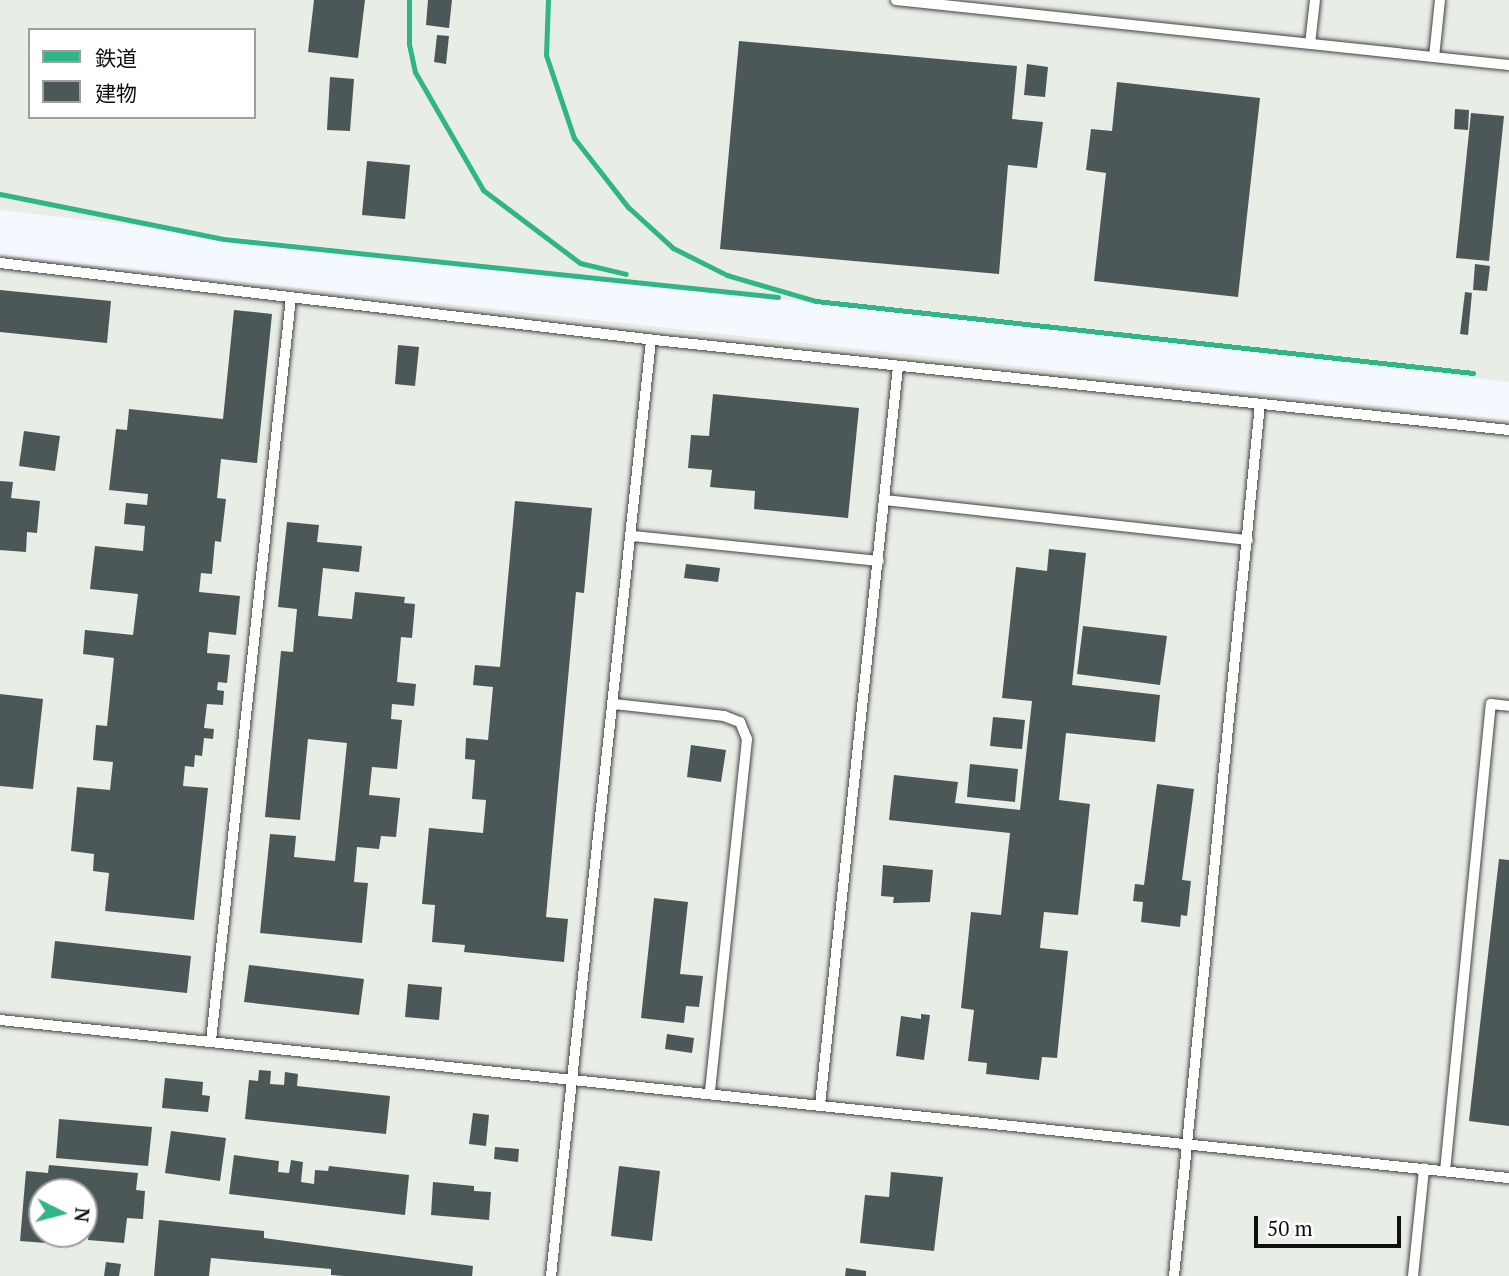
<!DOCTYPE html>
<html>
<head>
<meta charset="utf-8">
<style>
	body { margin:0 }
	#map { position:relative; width:1509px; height:1276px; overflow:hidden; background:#f3f9fe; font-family:"PT Serif","Noto Sans JP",serif }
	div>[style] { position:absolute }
	.industrial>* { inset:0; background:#e8ede5 }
	.building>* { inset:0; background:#4c5757 }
	.roads { filter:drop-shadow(0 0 2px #424242) drop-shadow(0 0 2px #424242) }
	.lane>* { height:10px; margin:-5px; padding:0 5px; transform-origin:5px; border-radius:5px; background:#fff }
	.rail>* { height:5px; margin:-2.5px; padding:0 2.5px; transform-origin:2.5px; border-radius:2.5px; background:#30b684 }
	span { translate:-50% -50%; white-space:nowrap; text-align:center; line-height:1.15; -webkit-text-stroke:7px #fff; paint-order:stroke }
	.legend { position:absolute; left:28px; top:28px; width:228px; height:91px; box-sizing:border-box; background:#fff; border:2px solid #9f9f9f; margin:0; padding:9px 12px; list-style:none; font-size:21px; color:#0f0f0f }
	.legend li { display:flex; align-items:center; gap:14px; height:35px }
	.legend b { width:35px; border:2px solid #9f9f9f }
	.north { position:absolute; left:28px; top:1178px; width:70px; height:70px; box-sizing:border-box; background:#fff; border:2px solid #9f9f9f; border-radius:50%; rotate:96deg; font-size:19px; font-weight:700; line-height:28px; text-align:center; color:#0f0f0f }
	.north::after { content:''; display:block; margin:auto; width:24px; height:32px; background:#30b684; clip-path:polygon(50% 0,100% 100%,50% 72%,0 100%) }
	.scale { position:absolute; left:1254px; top:1216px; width:147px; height:32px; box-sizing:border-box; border:4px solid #0f0f0f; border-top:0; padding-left:9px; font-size:21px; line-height:24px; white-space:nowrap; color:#0f0f0f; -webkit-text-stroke:5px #fff; paint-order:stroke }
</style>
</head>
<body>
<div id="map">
	<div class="industrial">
		<i style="clip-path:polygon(evenodd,0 0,1509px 0,1509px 382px,0 210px,0 0,30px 30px,254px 30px,254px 117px,30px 117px,30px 30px)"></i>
		<i style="clip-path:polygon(evenodd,0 255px,1509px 420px,1509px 1276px,0 1276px,0 255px,42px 1192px,84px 1192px,84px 1234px,42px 1234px,42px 1192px)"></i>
	</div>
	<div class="building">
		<i style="clip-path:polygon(314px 0,365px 0,358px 58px,308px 52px)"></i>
		<i style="clip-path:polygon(428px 0,452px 0,449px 28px,426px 25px)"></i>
		<i style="clip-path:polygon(437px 35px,449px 36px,446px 64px,434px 62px)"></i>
		<i style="clip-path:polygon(739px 41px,1017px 66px,1012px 119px,1043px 122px,1037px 168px,1008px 165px,999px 274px,720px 249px)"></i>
		<i style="clip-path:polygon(1027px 64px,1048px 67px,1045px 97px,1024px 95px)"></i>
		<i style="clip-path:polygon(330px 77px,354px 79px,350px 131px,327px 130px)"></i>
		<i style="clip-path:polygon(1117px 82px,1260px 98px,1238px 297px,1094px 281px,1106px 173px,1086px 170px,1091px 129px,1112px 131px)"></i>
		<i style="clip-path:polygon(1455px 109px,1469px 110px,1468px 130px,1454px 129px)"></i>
		<i style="clip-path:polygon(1471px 113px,1504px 116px,1489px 261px,1456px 258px)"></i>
		<i style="clip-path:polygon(367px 161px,410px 165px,405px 219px,362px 215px)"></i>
		<i style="clip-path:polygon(1475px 264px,1490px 266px,1487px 291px,1473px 290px)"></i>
		<i style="clip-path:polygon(0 290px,111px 301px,107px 343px,0 332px)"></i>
		<i style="clip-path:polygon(1465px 292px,1472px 293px,1468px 335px,1460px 334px)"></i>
		<i style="clip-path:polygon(234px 310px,272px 314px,257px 463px,221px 459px,217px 498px,226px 499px,221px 542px,215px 541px,212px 574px,201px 573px,199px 592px,240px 596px,236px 635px,209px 632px,207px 653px,230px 655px,227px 683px,218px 682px,217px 690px,224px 691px,223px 705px,207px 704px,204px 728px,214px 729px,213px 739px,204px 738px,202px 756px,195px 755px,194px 767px,185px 766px,183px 786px,208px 788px,194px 920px,105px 911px,109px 873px,93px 871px,94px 854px,71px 851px,77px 787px,110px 790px,113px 762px,93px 760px,96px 725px,107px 726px,114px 658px,83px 654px,85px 630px,133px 635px,138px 594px,90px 589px,95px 546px,143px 551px,145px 526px,124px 524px,126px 503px,147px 505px,148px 494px,109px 490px,116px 429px,127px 430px,129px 409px,223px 419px)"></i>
		<i style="clip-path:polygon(398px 345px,419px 347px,415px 386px,395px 384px)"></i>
		<i style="clip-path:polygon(713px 394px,859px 408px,848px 518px,754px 509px,755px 491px,710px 487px,712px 470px,688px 468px,691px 435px,709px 436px)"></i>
		<i style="clip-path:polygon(24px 431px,60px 436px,55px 471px,19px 466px)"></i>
		<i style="clip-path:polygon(0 481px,13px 482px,11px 498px,40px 501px,37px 533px,27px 532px,26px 552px,0 550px)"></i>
		<i style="clip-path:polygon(515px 501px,592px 508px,584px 593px,576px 592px,546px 917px,568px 919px,564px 962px,464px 952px,465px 945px,432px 942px,435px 905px,422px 904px,429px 828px,483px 833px,486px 800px,472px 799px,475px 760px,465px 759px,466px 738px,488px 740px,493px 687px,473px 685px,475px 665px,500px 667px)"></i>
		<i style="clip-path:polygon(287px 522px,319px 525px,317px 542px,362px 546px,359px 572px,323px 568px,318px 616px,352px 619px,355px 592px,405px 597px,404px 603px,415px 604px,412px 638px,401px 637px,397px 682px,416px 684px,414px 706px,392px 704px,391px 719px,402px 720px,397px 769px,372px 767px,369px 795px,400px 798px,396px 837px,381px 836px,379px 849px,357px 847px,354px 882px,368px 883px,362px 943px,260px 933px,270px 834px,296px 836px,294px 857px,335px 861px,347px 743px,308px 739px,300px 820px,265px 817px,281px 651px,293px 652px,297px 609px,278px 607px)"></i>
		<i style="clip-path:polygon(1049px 549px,1086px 553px,1072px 685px,1160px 695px,1155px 742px,1066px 733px,1059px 800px,1090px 804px,1078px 915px,1044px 912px,1040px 948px,1068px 951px,1057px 1058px,1042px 1057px,1039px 1080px,986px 1074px,987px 1063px,968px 1061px,974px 1010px,961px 1008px,971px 912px,1001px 915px,1010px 833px,889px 820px,894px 775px,958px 782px,955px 803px,1020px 810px,1032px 701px,1002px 698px,1016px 567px,1047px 571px)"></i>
		<i style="clip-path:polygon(686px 564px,720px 568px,718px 582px,684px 578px)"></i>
		<i style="clip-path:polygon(1083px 626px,1167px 636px,1160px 685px,1077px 674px)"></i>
		<i style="clip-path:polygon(0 694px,43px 699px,33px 789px,0 786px)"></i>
		<i style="clip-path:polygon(993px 717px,1025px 720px,1022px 749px,990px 746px)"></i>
		<i style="clip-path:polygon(691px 745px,726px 750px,721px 782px,687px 777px)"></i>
		<i style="clip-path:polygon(970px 764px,1018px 769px,1015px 802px,967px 797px)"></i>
		<i style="clip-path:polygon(1157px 784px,1194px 789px,1182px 880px,1191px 881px,1187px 916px,1181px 915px,1180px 927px,1141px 922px,1143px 902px,1133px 901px,1135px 884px,1144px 885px)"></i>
		<i style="clip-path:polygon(1499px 859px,1509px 860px,1509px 1126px,1469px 1121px)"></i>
		<i style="clip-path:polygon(883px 865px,933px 870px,930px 902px,893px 903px,894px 897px,881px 896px)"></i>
		<i style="clip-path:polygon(654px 898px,688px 902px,680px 974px,703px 976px,699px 1007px,686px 1006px,684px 1023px,641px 1018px)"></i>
		<i style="clip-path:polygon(55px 941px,191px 956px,187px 993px,51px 978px)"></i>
		<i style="clip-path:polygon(249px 965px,364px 979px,359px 1015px,244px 1002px)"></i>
		<i style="clip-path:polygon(408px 984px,442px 987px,439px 1020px,405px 1017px)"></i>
		<i style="clip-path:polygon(921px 1014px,930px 1015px,924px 1060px,896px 1056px,901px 1016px,921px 1019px)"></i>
		<i style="clip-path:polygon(667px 1034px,694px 1038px,692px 1053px,665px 1049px)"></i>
		<i style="clip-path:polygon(259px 1070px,271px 1071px,270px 1084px,284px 1085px,285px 1072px,298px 1074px,297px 1086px,390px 1096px,386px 1134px,245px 1119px,249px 1080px,258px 1081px)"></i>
		<i style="clip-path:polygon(165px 1078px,203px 1082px,202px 1095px,210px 1096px,208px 1112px,162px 1108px)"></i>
		<i style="clip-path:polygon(473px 1113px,489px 1115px,486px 1146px,469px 1144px)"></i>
		<i style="clip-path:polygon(59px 1119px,152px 1127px,148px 1166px,56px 1158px)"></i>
		<i style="clip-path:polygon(171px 1131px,226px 1138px,220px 1181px,165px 1173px)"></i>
		<i style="clip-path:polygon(495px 1147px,519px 1149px,518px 1162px,494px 1159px)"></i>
		<i style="clip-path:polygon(234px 1155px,279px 1161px,278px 1172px,289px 1173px,291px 1160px,303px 1162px,301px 1182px,314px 1184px,315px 1170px,328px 1171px,329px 1166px,409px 1175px,405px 1215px,229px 1194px)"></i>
		<i style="clip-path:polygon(49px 1165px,138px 1173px,136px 1190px,145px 1191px,143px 1219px,127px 1218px,124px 1243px,88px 1240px,91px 1217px,84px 1217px,84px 1192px,42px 1192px,46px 1243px,20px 1241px,26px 1171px,48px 1173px)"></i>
		<i style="clip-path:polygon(619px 1166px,660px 1171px,652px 1241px,611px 1236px)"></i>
		<i style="clip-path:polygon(891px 1172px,943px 1177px,934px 1251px,860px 1243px,865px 1195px,889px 1197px)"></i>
		<i style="clip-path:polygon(433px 1182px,474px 1186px,474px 1191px,491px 1192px,489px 1220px,431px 1215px)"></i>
		<i style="clip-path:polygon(159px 1220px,264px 1231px,264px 1238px,473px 1266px,472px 1276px,344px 1276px,331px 1275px,331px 1269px,211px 1258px,209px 1276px,154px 1276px)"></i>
		<i style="clip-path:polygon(106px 1262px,121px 1264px,119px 1276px,104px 1276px)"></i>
		<i style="clip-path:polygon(846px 1268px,866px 1271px,866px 1276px,845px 1276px)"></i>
	</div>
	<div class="roads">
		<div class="lane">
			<i style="left:896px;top:0;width:616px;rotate:6.05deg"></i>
			<i style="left:1310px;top:44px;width:44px;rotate:-83.5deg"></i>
			<i style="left:1434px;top:57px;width:57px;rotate:-84deg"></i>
			<i style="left:0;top:263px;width:669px;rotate:6.7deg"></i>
			<i style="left:664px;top:341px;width:850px;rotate:6.01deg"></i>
			<i style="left:885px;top:500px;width:365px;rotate:6.3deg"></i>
			<i style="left:633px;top:536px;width:247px;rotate:5.8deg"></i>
			<i style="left:614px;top:704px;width:111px;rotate:6.2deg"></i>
			<i style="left:724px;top:716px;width:17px;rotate:21deg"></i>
			<i style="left:740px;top:722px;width:18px;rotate:68deg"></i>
			<i style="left:747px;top:739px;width:357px;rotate:96deg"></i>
			<i style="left:0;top:1020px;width:1517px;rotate:5.98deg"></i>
			<i style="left:211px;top:1041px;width:748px;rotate:-83.86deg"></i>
			<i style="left:820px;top:1105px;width:743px;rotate:-83.97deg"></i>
			<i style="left:1445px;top:1171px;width:469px;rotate:-84.4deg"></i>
			<i style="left:1491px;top:704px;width:18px;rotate:6deg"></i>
			<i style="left:551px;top:1276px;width:941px;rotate:-83.9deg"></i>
			<i style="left:1174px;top:1276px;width:876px;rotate:-84.37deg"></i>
			<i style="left:1413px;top:1276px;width:108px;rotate:-84.1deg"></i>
		</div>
	</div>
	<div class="rail">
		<i style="left:409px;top:0;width:44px;rotate:90deg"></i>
		<i style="left:409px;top:44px;width:29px;rotate:78deg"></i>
		<i style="left:415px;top:72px;width:136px;rotate:60deg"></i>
		<i style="left:483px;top:190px;width:121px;rotate:37deg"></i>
		<i style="left:580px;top:263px;width:47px;rotate:13.4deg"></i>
		<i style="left:548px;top:0;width:55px;rotate:92.1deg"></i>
		<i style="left:546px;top:55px;width:88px;rotate:71.4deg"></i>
		<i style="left:574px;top:138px;width:88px;rotate:52deg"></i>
		<i style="left:628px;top:207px;width:61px;rotate:42.3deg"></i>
		<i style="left:673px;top:248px;width:60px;rotate:26.6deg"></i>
		<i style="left:727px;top:275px;width:93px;rotate:16.3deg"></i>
		<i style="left:816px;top:301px;width:661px;rotate:6.25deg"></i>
		<i style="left:0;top:194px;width:228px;rotate:11.4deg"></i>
		<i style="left:224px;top:239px;width:557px;rotate:5.98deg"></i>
	</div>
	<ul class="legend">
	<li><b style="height:9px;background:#30b684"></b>鉄道</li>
	<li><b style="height:19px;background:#4c5757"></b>建物</li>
	</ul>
	<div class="north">N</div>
	<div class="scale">50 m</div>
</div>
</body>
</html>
